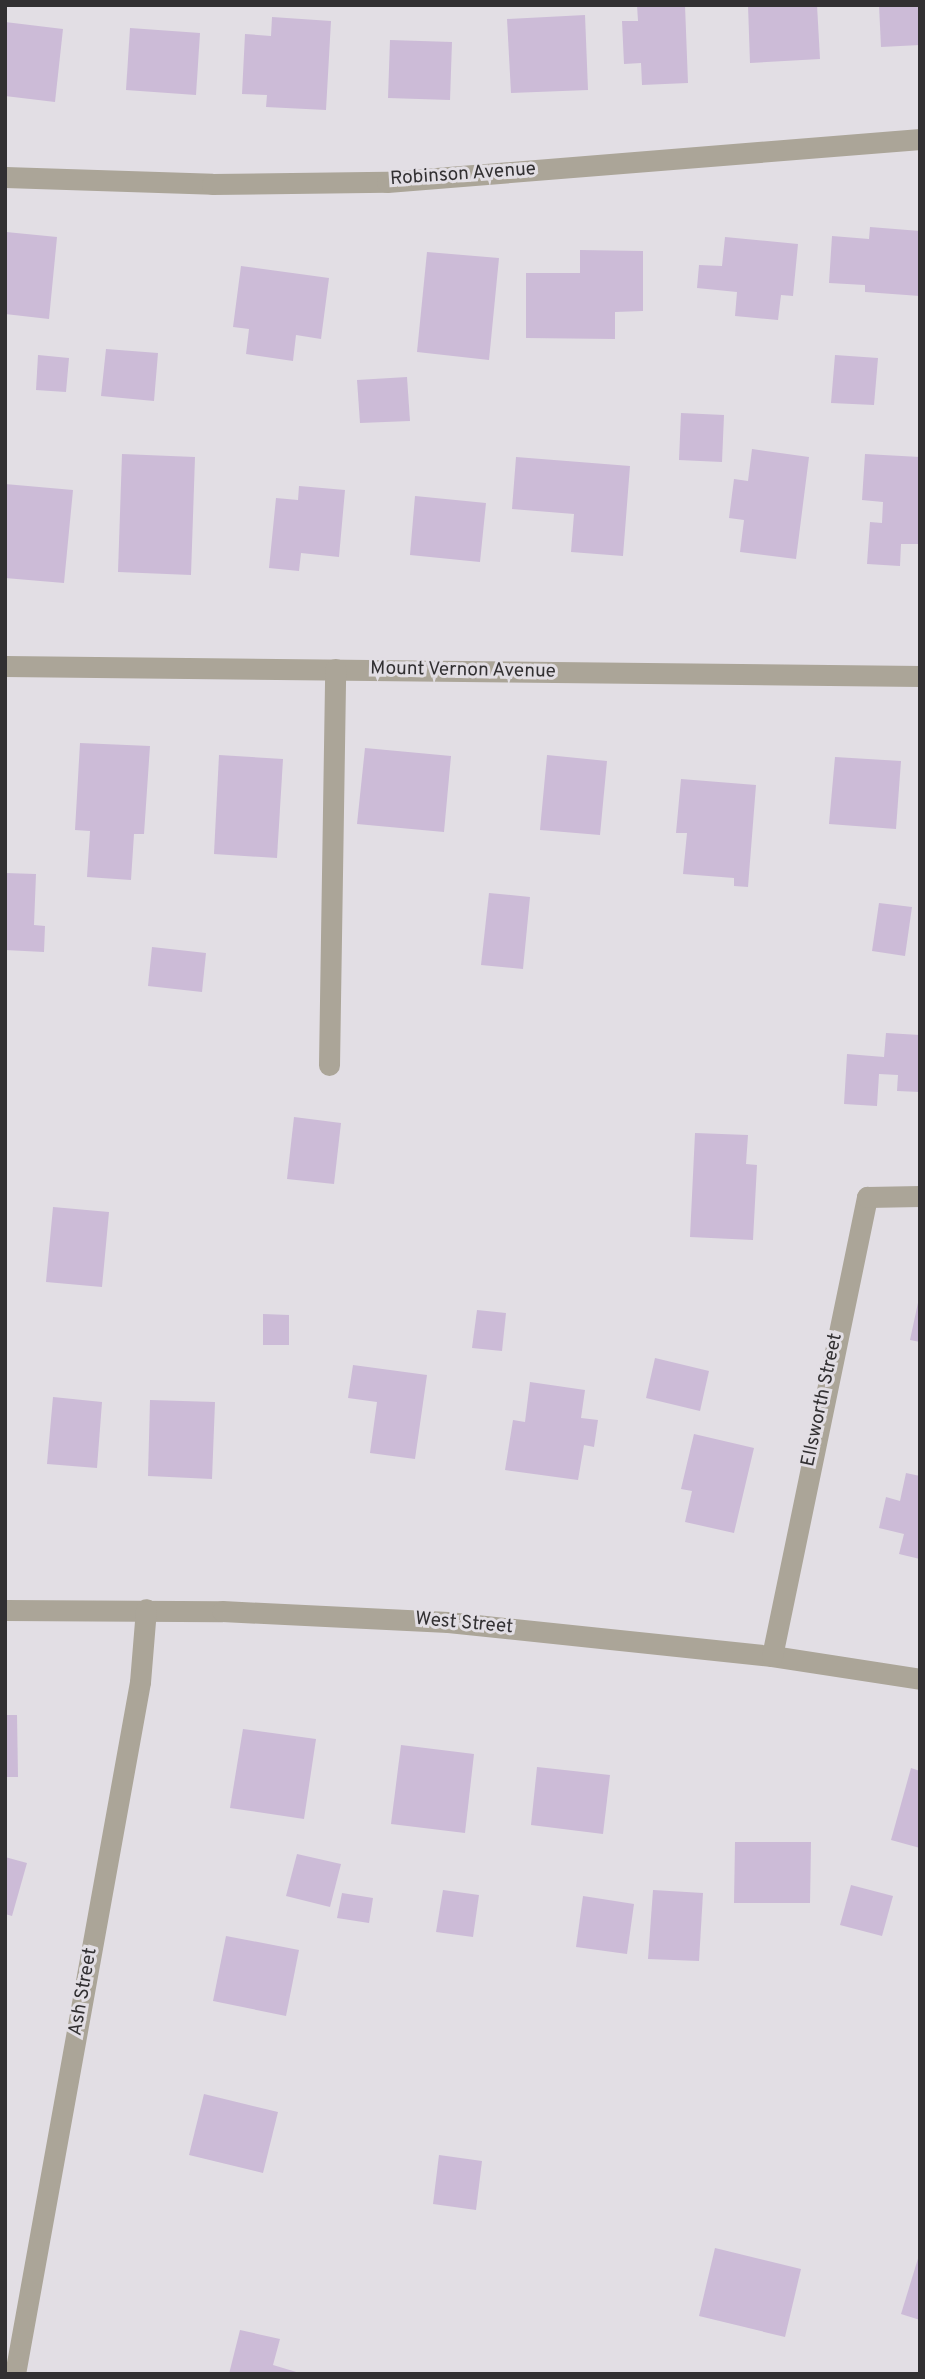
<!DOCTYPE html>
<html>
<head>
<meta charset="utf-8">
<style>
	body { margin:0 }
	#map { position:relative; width:925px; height:2379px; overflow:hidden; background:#e2dee4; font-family:Overpass,sans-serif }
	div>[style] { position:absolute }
	.building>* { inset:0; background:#ccbbd7 }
	.minor>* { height:21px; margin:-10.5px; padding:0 10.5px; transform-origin:10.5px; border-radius:10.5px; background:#aba598 }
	span { translate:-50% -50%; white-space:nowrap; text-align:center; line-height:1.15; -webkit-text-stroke:6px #e2dee4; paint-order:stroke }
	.street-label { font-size:19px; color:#323032 }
	.frame { position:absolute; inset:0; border:7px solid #323032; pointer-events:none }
</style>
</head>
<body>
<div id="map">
	<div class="building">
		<i style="clip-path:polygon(637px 5px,685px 5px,688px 83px,642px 85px,641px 63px,624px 64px,622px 21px,638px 21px)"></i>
		<i style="clip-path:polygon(748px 5px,817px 5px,820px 59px,750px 63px)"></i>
		<i style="clip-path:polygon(879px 5px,920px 5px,920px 45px,881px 47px)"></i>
		<i style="clip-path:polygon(585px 15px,588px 90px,511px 93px,507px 19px)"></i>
		<i style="clip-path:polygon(272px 17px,331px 21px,326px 110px,266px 107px,267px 95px,242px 94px,245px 34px,271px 36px)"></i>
		<i style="clip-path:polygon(5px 22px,63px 29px,55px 102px,5px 96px)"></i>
		<i style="clip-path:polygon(130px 28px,200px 33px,196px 95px,126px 90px)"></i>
		<i style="clip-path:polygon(390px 40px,452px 42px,450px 100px,388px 98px)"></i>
		<i style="clip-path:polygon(870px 227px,920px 231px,920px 296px,865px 292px,865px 285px,829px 283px,832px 236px,869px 239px)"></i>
		<i style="clip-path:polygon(6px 232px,57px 237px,49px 319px,5px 314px)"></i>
		<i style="clip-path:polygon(725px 237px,798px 244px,793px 296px,781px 295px,778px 320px,735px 316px,737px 292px,697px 288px,699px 265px,722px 266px)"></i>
		<i style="clip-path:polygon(580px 250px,643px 251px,643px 311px,615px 312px,615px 339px,526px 338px,526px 273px,580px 273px)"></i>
		<i style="clip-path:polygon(427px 252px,499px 258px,489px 360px,417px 352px)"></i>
		<i style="clip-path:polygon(241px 266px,329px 278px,321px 339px,296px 335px,293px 361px,246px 354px,249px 329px,233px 327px)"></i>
		<i style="clip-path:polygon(106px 349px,158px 353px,154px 401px,101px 396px)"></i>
		<i style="clip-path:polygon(38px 355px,69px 358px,66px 392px,36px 390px)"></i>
		<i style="clip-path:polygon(835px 355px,878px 358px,874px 405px,831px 403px)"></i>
		<i style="clip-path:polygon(407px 377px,410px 421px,360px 423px,357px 380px)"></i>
		<i style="clip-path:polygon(681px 413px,724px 415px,722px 462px,679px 460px)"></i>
		<i style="clip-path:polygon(752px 449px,809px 457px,796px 559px,740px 552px,744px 520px,729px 518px,734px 479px,748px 481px)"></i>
		<i style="clip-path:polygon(122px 454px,195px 457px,191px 575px,118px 572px)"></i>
		<i style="clip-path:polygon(865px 454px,920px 457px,920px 544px,901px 544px,900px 566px,867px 564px,870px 522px,882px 523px,883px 502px,862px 500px)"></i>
		<i style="clip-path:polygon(516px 457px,630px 466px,623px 556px,571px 552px,574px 514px,512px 509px)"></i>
		<i style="clip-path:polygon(5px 484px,73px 490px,64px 583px,5px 578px)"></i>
		<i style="clip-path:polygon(299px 486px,345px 490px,339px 557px,301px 553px,299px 571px,269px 568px,276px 498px,298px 500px)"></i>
		<i style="clip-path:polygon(415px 496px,486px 503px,480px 562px,410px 555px)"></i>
		<i style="clip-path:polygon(80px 743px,150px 746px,144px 834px,134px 834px,131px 880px,87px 877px,90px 831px,75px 830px)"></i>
		<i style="clip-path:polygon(365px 748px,451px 756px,444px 832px,357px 824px)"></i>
		<i style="clip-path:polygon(219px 755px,283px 759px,277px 858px,214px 854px)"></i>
		<i style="clip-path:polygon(547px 755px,607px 761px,600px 835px,540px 830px)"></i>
		<i style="clip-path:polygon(835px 757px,901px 761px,896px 829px,829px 824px)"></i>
		<i style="clip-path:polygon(681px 779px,756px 785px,748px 887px,734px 886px,734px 878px,683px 874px,687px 833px,676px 833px)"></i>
		<i style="clip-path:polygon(5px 873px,36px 874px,34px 925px,45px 926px,44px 952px,5px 950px)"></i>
		<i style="clip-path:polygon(489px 893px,530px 897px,523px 969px,481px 965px)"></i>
		<i style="clip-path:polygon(879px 903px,912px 907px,905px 956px,872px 951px)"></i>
		<i style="clip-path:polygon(152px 947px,206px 953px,202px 992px,148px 986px)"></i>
		<i style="clip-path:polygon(886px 1033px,920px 1035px,920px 1092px,897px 1091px,898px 1075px,879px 1074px,877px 1106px,844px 1104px,847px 1054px,884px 1057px)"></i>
		<i style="clip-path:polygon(294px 1117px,341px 1123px,334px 1184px,287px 1179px)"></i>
		<i style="clip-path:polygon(695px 1133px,748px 1135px,746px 1164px,757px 1165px,753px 1240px,690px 1237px)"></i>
		<i style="clip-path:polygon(53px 1207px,109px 1212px,102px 1287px,46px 1282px)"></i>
		<i style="clip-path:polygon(919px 1298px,920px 1298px,920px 1342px,910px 1340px)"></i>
		<i style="clip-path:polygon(477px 1310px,506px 1313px,502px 1351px,472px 1348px)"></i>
		<i style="clip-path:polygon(263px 1314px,289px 1315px,289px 1345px,263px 1345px)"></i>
		<i style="clip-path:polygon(655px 1358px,709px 1371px,700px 1411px,646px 1398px)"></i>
		<i style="clip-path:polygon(353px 1365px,427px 1375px,415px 1459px,370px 1453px,377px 1402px,348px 1398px)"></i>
		<i style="clip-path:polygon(530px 1382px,585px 1390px,581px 1418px,598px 1420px,594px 1447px,584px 1445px,578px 1480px,505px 1470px,513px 1420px,525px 1422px)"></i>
		<i style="clip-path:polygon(53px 1397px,102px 1402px,97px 1468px,47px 1464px)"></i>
		<i style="clip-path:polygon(150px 1400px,215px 1402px,212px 1479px,148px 1476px)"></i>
		<i style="clip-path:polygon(694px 1434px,754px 1448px,734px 1533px,685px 1522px,692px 1491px,681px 1489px)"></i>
		<i style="clip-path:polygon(906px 1473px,920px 1476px,920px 1559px,899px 1554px,904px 1534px,879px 1528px,886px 1497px,900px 1501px)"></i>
		<i style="clip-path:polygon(5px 1715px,17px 1715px,18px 1777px,5px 1777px)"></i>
		<i style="clip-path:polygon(243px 1729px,316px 1739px,304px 1819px,230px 1808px)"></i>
		<i style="clip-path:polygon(401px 1745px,474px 1754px,465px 1833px,391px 1824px)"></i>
		<i style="clip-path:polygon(537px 1767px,610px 1775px,603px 1834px,531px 1825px)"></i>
		<i style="clip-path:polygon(911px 1768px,920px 1771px,920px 1848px,891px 1840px)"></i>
		<i style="clip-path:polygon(735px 1842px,811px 1842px,810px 1903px,734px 1903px)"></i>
		<i style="clip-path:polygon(297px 1854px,341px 1864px,330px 1907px,286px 1896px)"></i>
		<i style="clip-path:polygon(5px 1857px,27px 1863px,12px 1916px,5px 1914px)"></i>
		<i style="clip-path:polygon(851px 1885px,893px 1896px,882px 1936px,840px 1925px)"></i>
		<i style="clip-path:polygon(443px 1890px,479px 1895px,473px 1937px,436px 1932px)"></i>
		<i style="clip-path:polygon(653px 1890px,703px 1893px,699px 1961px,648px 1959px)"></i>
		<i style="clip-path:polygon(342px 1893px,373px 1898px,369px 1923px,337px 1918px)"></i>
		<i style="clip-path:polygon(583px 1896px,634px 1904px,627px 1954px,576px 1947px)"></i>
		<i style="clip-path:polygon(226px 1936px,299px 1950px,286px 2016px,213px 2001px)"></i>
		<i style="clip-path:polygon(204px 2094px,278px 2112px,263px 2173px,189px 2155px)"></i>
		<i style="clip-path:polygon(439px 2155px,482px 2161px,476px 2210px,433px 2204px)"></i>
		<i style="clip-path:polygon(715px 2248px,801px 2269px,785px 2337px,699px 2316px)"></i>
		<i style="clip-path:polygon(920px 2252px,920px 2320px,901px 2314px)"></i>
		<i style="clip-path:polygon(240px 2330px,280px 2339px,273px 2365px,303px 2374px,229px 2374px)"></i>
	</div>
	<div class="minor">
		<i style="left:5px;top:177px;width:207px;rotate:1.9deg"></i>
		<i style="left:212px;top:184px;width:175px;rotate:-0.7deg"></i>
		<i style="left:387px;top:182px;width:535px;rotate:-4.61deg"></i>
		<i style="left:5px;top:666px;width:915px;rotate:0.63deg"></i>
		<i style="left:329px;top:1065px;width:396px;rotate:-89.1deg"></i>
		<i style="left:5px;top:1610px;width:217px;rotate:0.3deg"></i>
		<i style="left:222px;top:1611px;width:226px;rotate:2.8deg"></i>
		<i style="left:448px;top:1622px;width:326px;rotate:6deg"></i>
		<i style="left:772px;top:1656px;width:150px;rotate:8.8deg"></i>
		<i style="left:772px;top:1656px;width:469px;rotate:-78.3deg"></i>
		<i style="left:867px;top:1197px;width:53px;rotate:-1.1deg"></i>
		<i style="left:15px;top:2374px;width:703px;rotate:-79.76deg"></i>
		<i style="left:140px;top:1682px;width:73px;rotate:-85.3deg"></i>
	</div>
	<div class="street-label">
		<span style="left:463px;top:175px;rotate:-4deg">Robinson Avenue</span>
		<span style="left:463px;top:671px;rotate:1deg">Mount Vernon Avenue</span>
		<span style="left:823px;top:1400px;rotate:-78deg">Ellsworth Street</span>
		<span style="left:464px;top:1624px;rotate:5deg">West Street</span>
		<span style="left:84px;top:1992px;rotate:-80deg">Ash Street</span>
	</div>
	<div class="frame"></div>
</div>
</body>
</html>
